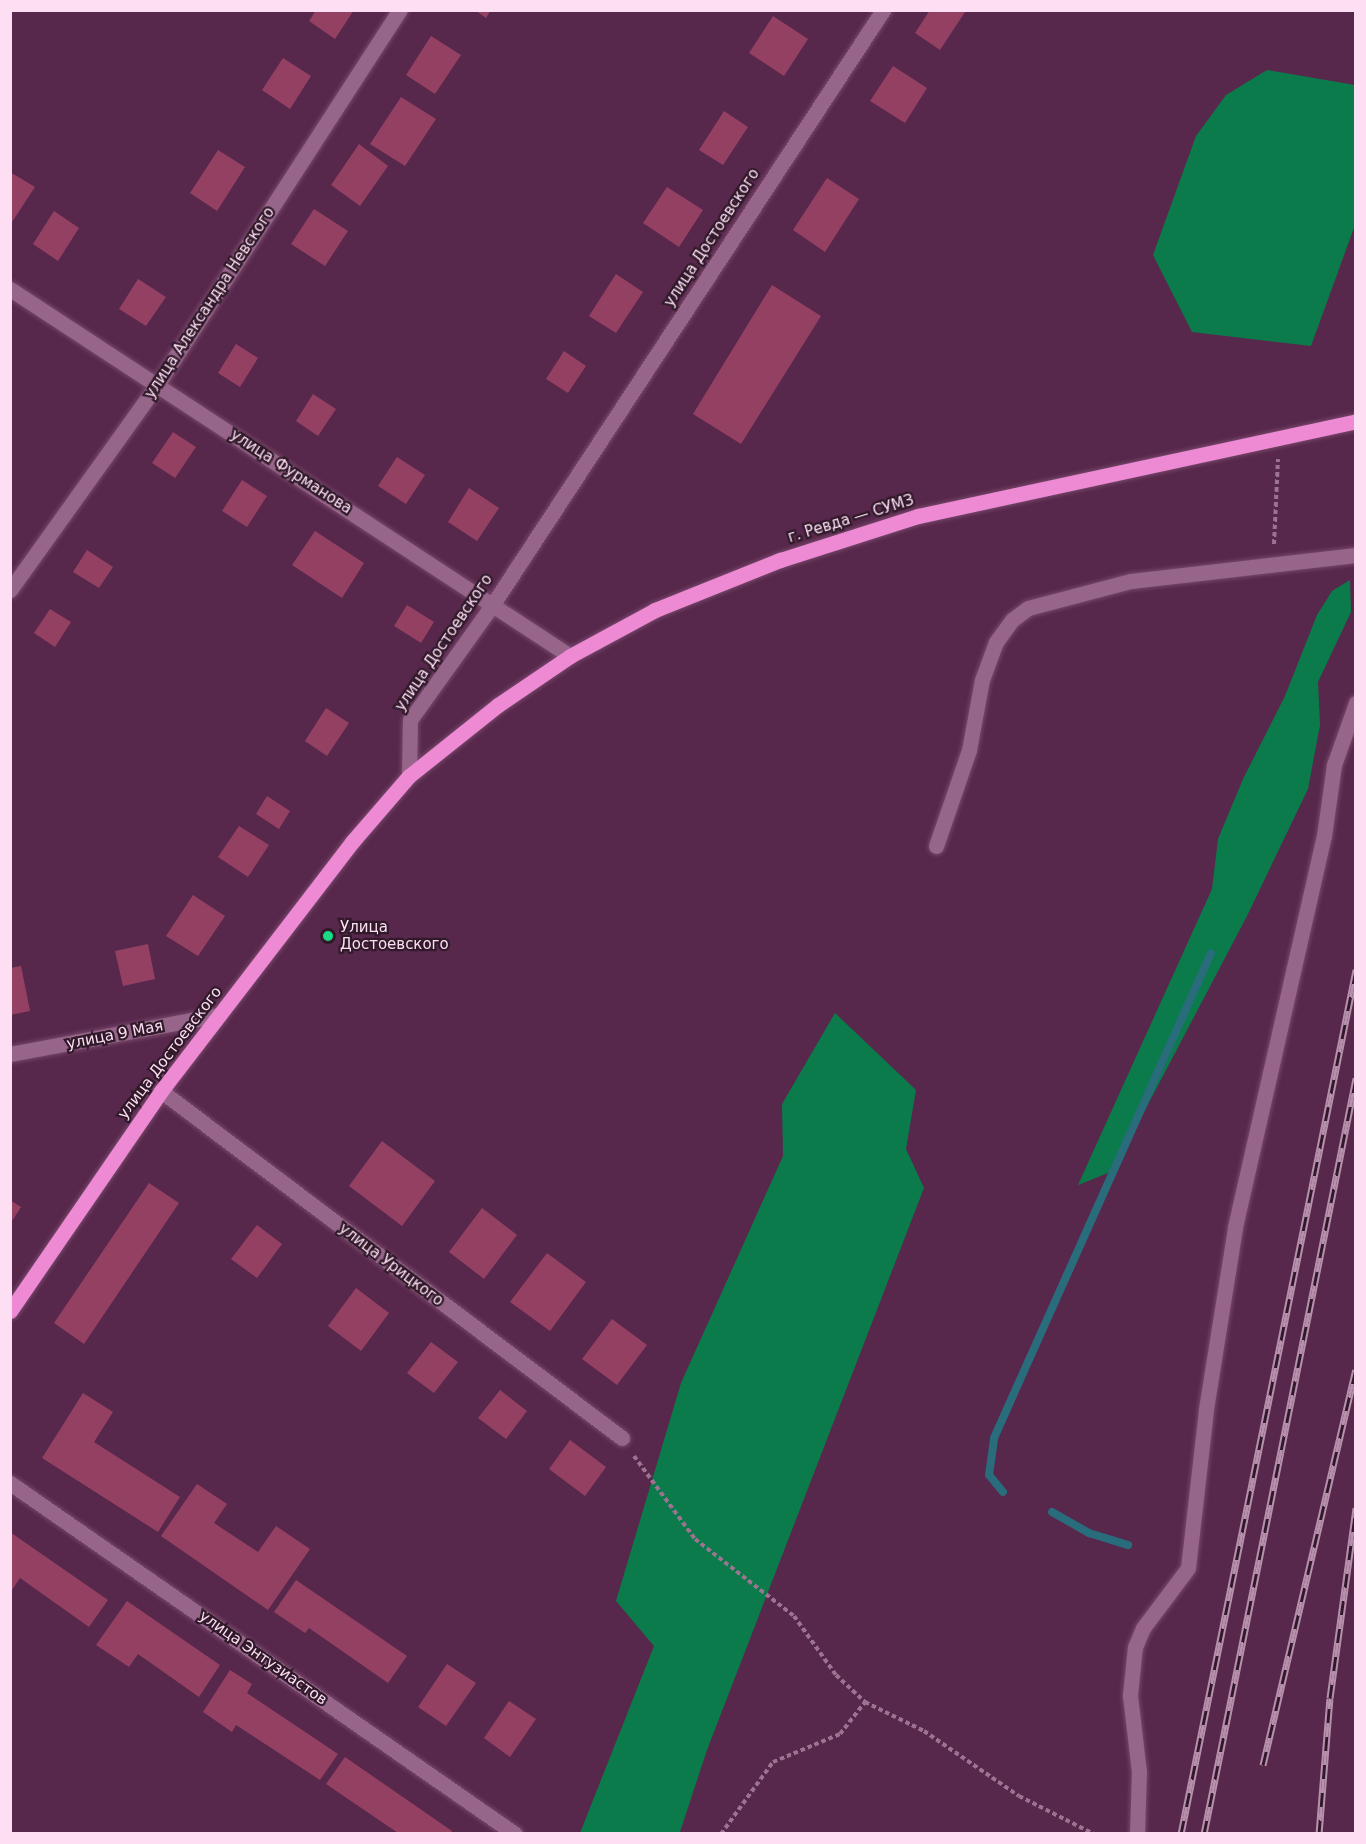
<!DOCTYPE html>
<html>
<head>
<meta charset="utf-8">
<style>
	body { margin:0 }
	#map { position:relative; width:1366px; height:1844px; overflow:hidden; background:#58274c; font-family:"DejaVu Sans",sans-serif }
	div>[style] { position:absolute }
	.forest>* { inset:0; background:#0b7b4b }
	.stream>* { height:8px; margin:-4px; padding:0 4px; transform-origin:4px; border-radius:4px; background:#296c7c }
	.building>* { inset:0; background:#944062 }
	.path>* { height:4px; margin-top:-2px; transform-origin:0; background:repeating-linear-gradient(90deg,#9c7391 0 4.5px,transparent 0 7.5px) }
	.roads { filter:drop-shadow(0 0 2px #76486a) drop-shadow(0 0 2px #76486a) }
	.minor>* { height:15px; margin:-7.5px; padding:0 7.5px; transform-origin:7.5px; border-radius:7.5px; background:#966589 }
	.major>* { height:15px; margin:-7.5px; padding:0 7.5px; transform-origin:7.5px; border-radius:7.5px; background:#ee89d4 }
	.rail>* { height:7px; margin-top:-3.5px; transform-origin:0; background:repeating-linear-gradient(90deg,#301a2a 0 14px,#b690ac 0 28px); box-sizing:border-box; border-block:2px solid #b690ac }
	.dots>* { width:16px; height:16px; translate:-50% -50%; box-sizing:border-box; border:3px solid #301a2a; border-radius:50% }
	span { translate:-50% -50%; white-space:nowrap; text-align:center; line-height:1.15; -webkit-text-stroke:4.5px #301a2a; paint-order:stroke }
	.street-label { font-size:15px; color:#fddef3 }
	.poi-label { font-size:15px; color:#fddef3 }
	.left { translate:0 -50%; text-align:left }
	.frame { position:absolute; inset:0; border:12px solid #fddef3; pointer-events:none }
</style>
</head>
<body>
<div id="map">
	<div class="forest">
		<i style="clip-path:polygon(1267px 70px,1355px 85px,1355px 225px,1311px 346px,1192px 332px,1153px 255px,1196px 136px,1226px 95px)"></i>
		<i style="clip-path:polygon(1350px 580px,1351px 612px,1318px 682px,1320px 725px,1308px 789px,1247px 916px,1113px 1171px,1078px 1185px,1212px 889px,1218px 839px,1243px 779px,1285px 696px,1317px 615px,1332px 591px)"></i>
		<i style="clip-path:polygon(835px 1013px,916px 1090px,906px 1149px,924px 1188px,707px 1750px,680px 1832px,580px 1833px,654px 1646px,616px 1601px,681px 1383px,783px 1156px,782px 1104px)"></i>
	</div>
	<div class="stream">
		<i style="left:1003px;top:1492px;width:22px;rotate:-129deg"></i>
		<i style="left:989px;top:1475px;width:37px;rotate:-82deg"></i>
		<i style="left:994px;top:1438px;width:531px;rotate:-65.9deg"></i>
		<i style="left:1052px;top:1512px;width:43px;rotate:29.6deg"></i>
		<i style="left:1089px;top:1533px;width:41px;rotate:17.1deg"></i>
	</div>
	<div class="building">
		<i style="clip-path:polygon(316px 10px,354px 10px,335px 39px,309px 21px)"></i>
		<i style="clip-path:polygon(475px 10px,491px 10px,486px 18px)"></i>
		<i style="clip-path:polygon(930px 10px,965px 12px,940px 50px,915px 33px)"></i>
		<i style="clip-path:polygon(773px 16px,808px 39px,784px 76px,749px 53px)"></i>
		<i style="clip-path:polygon(431px 36px,461px 55px,435px 94px,406px 75px)"></i>
		<i style="clip-path:polygon(283px 58px,311px 76px,290px 109px,262px 90px)"></i>
		<i style="clip-path:polygon(893px 66px,927px 88px,905px 123px,870px 101px)"></i>
		<i style="clip-path:polygon(401px 97px,436px 119px,405px 166px,370px 144px)"></i>
		<i style="clip-path:polygon(724px 111px,748px 127px,723px 165px,699px 150px)"></i>
		<i style="clip-path:polygon(359px 144px,388px 166px,360px 206px,331px 185px)"></i>
		<i style="clip-path:polygon(218px 150px,245px 167px,217px 211px,190px 193px)"></i>
		<i style="clip-path:polygon(10px 172px,35px 187px,10px 225px)"></i>
		<i style="clip-path:polygon(827px 178px,859px 199px,825px 252px,793px 230px)"></i>
		<i style="clip-path:polygon(667px 187px,703px 210px,679px 247px,643px 223px)"></i>
		<i style="clip-path:polygon(314px 209px,348px 231px,325px 266px,291px 244px)"></i>
		<i style="clip-path:polygon(54px 211px,79px 228px,58px 261px,33px 244px)"></i>
		<i style="clip-path:polygon(616px 274px,643px 292px,616px 333px,589px 316px)"></i>
		<i style="clip-path:polygon(138px 279px,166px 297px,146px 326px,119px 309px)"></i>
		<i style="clip-path:polygon(772px 285px,821px 316px,741px 444px,693px 414px)"></i>
		<i style="clip-path:polygon(236px 344px,258px 358px,240px 387px,218px 373px)"></i>
		<i style="clip-path:polygon(564px 351px,586px 366px,568px 393px,546px 379px)"></i>
		<i style="clip-path:polygon(313px 394px,336px 409px,318px 436px,296px 421px)"></i>
		<i style="clip-path:polygon(173px 432px,196px 447px,175px 478px,152px 463px)"></i>
		<i style="clip-path:polygon(397px 457px,425px 475px,406px 504px,378px 486px)"></i>
		<i style="clip-path:polygon(242px 480px,267px 496px,247px 527px,222px 511px)"></i>
		<i style="clip-path:polygon(469px 488px,499px 508px,477px 541px,448px 522px)"></i>
		<i style="clip-path:polygon(315px 531px,364px 563px,342px 598px,292px 565px)"></i>
		<i style="clip-path:polygon(87px 550px,113px 567px,99px 588px,73px 572px)"></i>
		<i style="clip-path:polygon(407px 605px,434px 622px,421px 643px,394px 626px)"></i>
		<i style="clip-path:polygon(50px 609px,71px 622px,55px 647px,34px 633px)"></i>
		<i style="clip-path:polygon(326px 708px,349px 723px,327px 756px,305px 741px)"></i>
		<i style="clip-path:polygon(267px 796px,290px 811px,279px 829px,256px 814px)"></i>
		<i style="clip-path:polygon(239px 826px,269px 845px,248px 877px,218px 857px)"></i>
		<i style="clip-path:polygon(193px 895px,225px 916px,198px 956px,166px 936px)"></i>
		<i style="clip-path:polygon(148px 944px,155px 979px,123px 986px,115px 951px)"></i>
		<i style="clip-path:polygon(21px 966px,30px 1011px,10px 1015px,10px 968px)"></i>
		<i style="clip-path:polygon(382px 1141px,435px 1181px,402px 1226px,349px 1186px)"></i>
		<i style="clip-path:polygon(149px 1183px,179px 1203px,84px 1344px,54px 1323px)"></i>
		<i style="clip-path:polygon(10px 1200px,21px 1207px,10px 1224px)"></i>
		<i style="clip-path:polygon(482px 1208px,517px 1235px,484px 1279px,449px 1252px)"></i>
		<i style="clip-path:polygon(257px 1225px,282px 1244px,257px 1278px,231px 1259px)"></i>
		<i style="clip-path:polygon(547px 1253px,586px 1282px,550px 1331px,510px 1302px)"></i>
		<i style="clip-path:polygon(356px 1288px,389px 1313px,361px 1351px,328px 1326px)"></i>
		<i style="clip-path:polygon(612px 1319px,647px 1345px,617px 1385px,582px 1359px)"></i>
		<i style="clip-path:polygon(431px 1342px,458px 1362px,434px 1393px,407px 1373px)"></i>
		<i style="clip-path:polygon(500px 1390px,527px 1411px,506px 1439px,478px 1418px)"></i>
		<i style="clip-path:polygon(83px 1393px,113px 1412px,94px 1442px,180px 1497px,158px 1532px,42px 1458px)"></i>
		<i style="clip-path:polygon(570px 1440px,606px 1467px,585px 1496px,549px 1469px)"></i>
		<i style="clip-path:polygon(197px 1484px,227px 1504px,214px 1523px,258px 1552px,276px 1526px,310px 1549px,268px 1610px,161px 1536px)"></i>
		<i style="clip-path:polygon(10px 1532px,108px 1600px,89px 1627px,20px 1578px,10px 1593px)"></i>
		<i style="clip-path:polygon(296px 1580px,407px 1656px,388px 1683px,309px 1628px,305px 1633px,274px 1612px)"></i>
		<i style="clip-path:polygon(127px 1601px,220px 1665px,199px 1697px,138px 1654px,129px 1667px,96px 1645px)"></i>
		<i style="clip-path:polygon(447px 1664px,476px 1683px,446px 1726px,418px 1707px)"></i>
		<i style="clip-path:polygon(230px 1670px,252px 1684px,247px 1693px,338px 1754px,320px 1780px,236px 1725px,232px 1732px,203px 1712px)"></i>
		<i style="clip-path:polygon(509px 1701px,536px 1719px,510px 1757px,484px 1738px)"></i>
		<i style="clip-path:polygon(345px 1757px,452px 1831px,451px 1833px,398px 1833px,326px 1784px)"></i>
	</div>
	<div class="path">
		<i style="left:1274px;top:544px;width:85px;rotate:-87.3deg"></i>
		<i style="left:634px;top:1456px;width:103px;rotate:53.7deg"></i>
		<i style="left:695px;top:1539px;width:125px;rotate:37.9deg"></i>
		<i style="left:794px;top:1616px;width:72px;rotate:54.6deg"></i>
		<i style="left:836px;top:1675px;width:40px;rotate:43deg"></i>
		<i style="left:865px;top:1702px;width:66px;rotate:26.2deg"></i>
		<i style="left:924px;top:1731px;width:115px;rotate:34.4deg"></i>
		<i style="left:1019px;top:1796px;width:84px;rotate:26.9deg"></i>
		<i style="left:721px;top:1834px;width:89px;rotate:-54.2deg"></i>
		<i style="left:773px;top:1762px;width:73px;rotate:-22.7deg"></i>
		<i style="left:840px;top:1734px;width:41px;rotate:-52deg"></i>
	</div>
	<div class="roads">
		<div class="minor">
			<i style="left:10px;top:289px;width:670px;rotate:33.24deg"></i>
			<i style="left:10px;top:590px;width:252px;rotate:-54.4deg"></i>
			<i style="left:157px;top:385px;width:447px;rotate:-57.1deg"></i>
			<i style="left:409px;top:776px;width:56px;rotate:-89deg"></i>
			<i style="left:410px;top:720px;width:143px;rotate:-54.4deg"></i>
			<i style="left:493px;top:604px;width:711px;rotate:-56.71deg"></i>
			<i style="left:936px;top:846px;width:102px;rotate:-71deg"></i>
			<i style="left:969px;top:750px;width:71px;rotate:-79.5deg"></i>
			<i style="left:982px;top:680px;width:40px;rotate:-69.8deg"></i>
			<i style="left:996px;top:642px;width:27px;rotate:-54deg"></i>
			<i style="left:1012px;top:620px;width:20px;rotate:-37deg"></i>
			<i style="left:1028px;top:608px;width:106px;rotate:-14.7deg"></i>
			<i style="left:1131px;top:581px;width:226px;rotate:-6.6deg"></i>
			<i style="left:10px;top:1054px;width:213px;rotate:-10.6deg"></i>
			<i style="left:161px;top:1091px;width:577px;rotate:36.97deg"></i>
			<i style="left:10px;top:1483px;width:615px;rotate:34.8deg"></i>
			<i style="left:1137px;top:1834px;width:62px;rotate:-88.2deg"></i>
			<i style="left:1139px;top:1772px;width:78px;rotate:-96.7deg"></i>
			<i style="left:1130px;top:1695px;width:48px;rotate:-84.1deg"></i>
			<i style="left:1135px;top:1647px;width:21px;rotate:-67deg"></i>
			<i style="left:1143px;top:1628px;width:75px;rotate:-53.1deg"></i>
			<i style="left:1188px;top:1568px;width:160px;rotate:-83.5deg"></i>
			<i style="left:1206px;top:1409px;width:184px;rotate:-80.9deg"></i>
			<i style="left:1235px;top:1227px;width:401px;rotate:-77.2deg"></i>
			<i style="left:1324px;top:836px;width:72px;rotate:-82deg"></i>
			<i style="left:1334px;top:765px;width:66px;rotate:-70.5deg"></i>
		</div>
		<div class="major">
			<i style="left:10px;top:1311px;width:267px;rotate:-55.5deg"></i>
			<i style="left:161px;top:1091px;width:314px;rotate:-52.5deg"></i>
			<i style="left:352px;top:842px;width:87px;rotate:-49.2deg"></i>
			<i style="left:409px;top:776px;width:114px;rotate:-38.6deg"></i>
			<i style="left:498px;top:705px;width:87px;rotate:-34.2deg"></i>
			<i style="left:570px;top:656px;width:97px;rotate:-28.4deg"></i>
			<i style="left:655px;top:610px;width:135px;rotate:-21.8deg"></i>
			<i style="left:780px;top:560px;width:145px;rotate:-17.7deg"></i>
			<i style="left:918px;top:516px;width:448px;rotate:-12.2deg"></i>
		</div>
	</div>
	<div class="rail">
		<i style="left:1263px;top:1765px;width:406px;rotate:-76.8deg"></i>
		<i style="left:1181px;top:1834px;width:882px;rotate:-78.55deg"></i>
		<i style="left:1204px;top:1834px;width:771px;rotate:-78.63deg"></i>
		<i style="left:1319px;top:1834px;width:136px;rotate:-85.4deg"></i>
		<i style="left:1330px;top:1698px;width:192px;rotate:-82.2deg"></i>
	</div>
	<div class="dots">
		<i style="left:328px;top:936px;background:#1cd988"></i>
	</div>
	<div class="street-label">
		<span style="left:712px;top:238px;rotate:-57deg">улица Достоевского</span>
		<span style="left:210px;top:303px;rotate:-57deg">улица Александра Невского</span>
		<span style="left:291px;top:472px;rotate:33deg">улица Фурманова</span>
		<span style="left:851px;top:519px;rotate:-17deg">г. Ревда — СУМЗ</span>
		<span style="left:444px;top:643px;rotate:-56deg">улица Достоевского</span>
		<span style="left:115px;top:1035px;rotate:-11deg">улица 9 Мая</span>
		<span style="left:170px;top:1053px;rotate:-53deg">улица Достоевского</span>
		<span style="left:391px;top:1265px;rotate:37deg">улица Урицкого</span>
		<span style="left:263px;top:1658px;rotate:35deg">улица Энтузиастов</span>
	</div>
	<div class="poi-label">
		<span class="left" style="left:340px;top:936px">Улица<br>Достоевского</span>
	</div>
	<div class="frame"></div>
</div>
</body>
</html>
